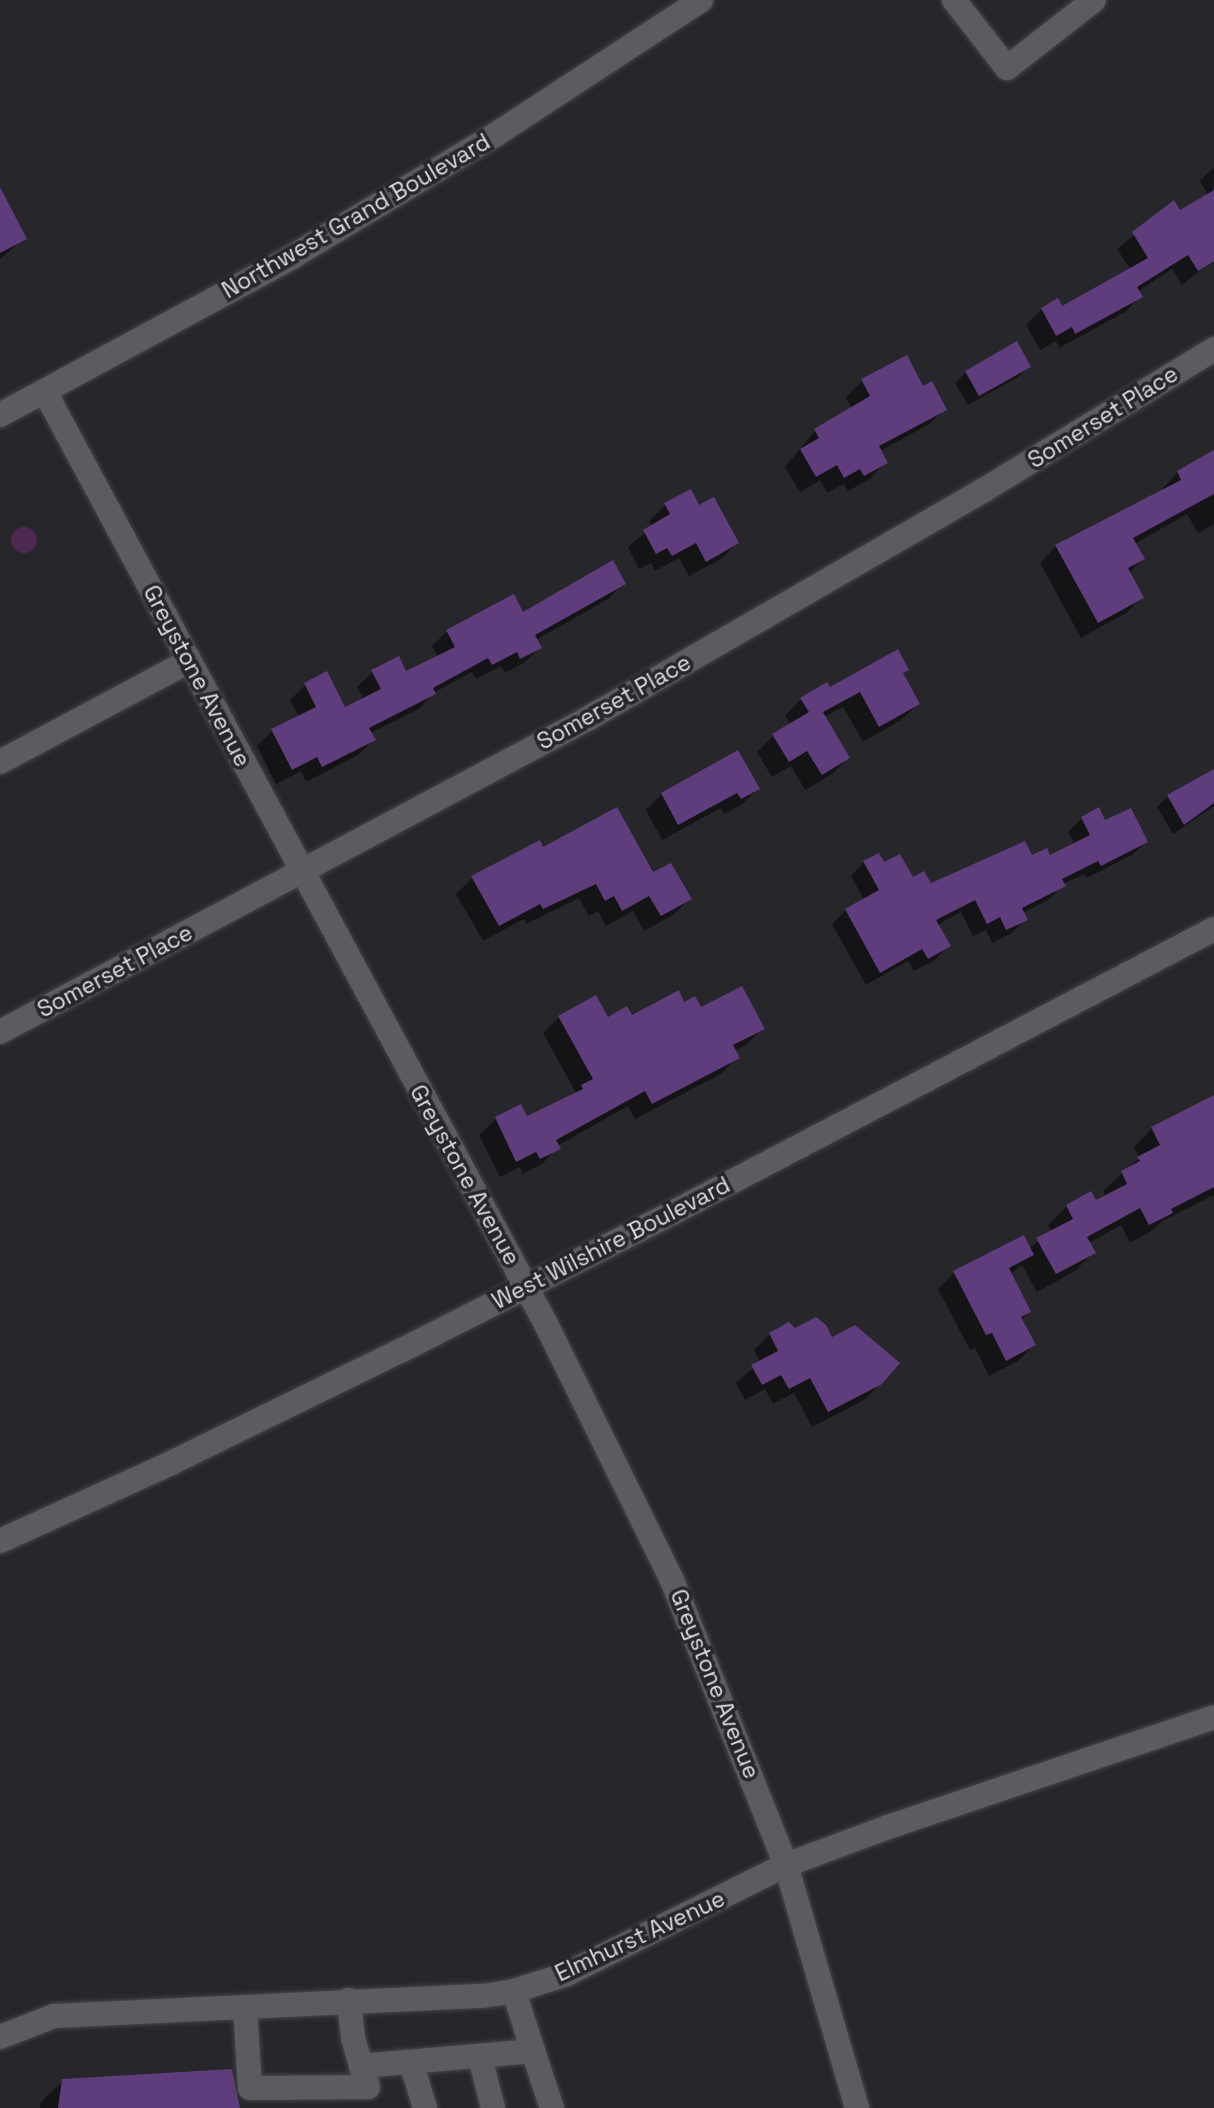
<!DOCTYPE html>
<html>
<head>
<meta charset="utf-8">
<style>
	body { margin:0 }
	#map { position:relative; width:1214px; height:2108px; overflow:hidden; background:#27262b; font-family:"Space Grotesk",sans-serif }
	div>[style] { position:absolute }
	.green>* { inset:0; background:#4e294f }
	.round { border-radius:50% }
	.shadow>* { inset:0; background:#0007 }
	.building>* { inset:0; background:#5f3c7c }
	.roads { filter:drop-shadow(0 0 2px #464549) drop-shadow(0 0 2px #464549) }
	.minor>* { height:24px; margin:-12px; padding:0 12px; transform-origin:12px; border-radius:12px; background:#5b5b61 }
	span { translate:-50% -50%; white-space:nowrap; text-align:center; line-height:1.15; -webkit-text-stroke:7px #27262b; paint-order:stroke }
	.street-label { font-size:23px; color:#dedde1 }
</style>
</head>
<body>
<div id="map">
	<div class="green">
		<i class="round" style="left:11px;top:527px;width:26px;height:26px"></i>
	</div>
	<div class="shadow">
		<i style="clip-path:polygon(1214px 167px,1211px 261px,1182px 285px,1172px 269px,1138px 291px,1141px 296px,1125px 312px,1059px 348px,1056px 341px,1040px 350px,1026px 325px,1042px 309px,1061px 308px,1131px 270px,1117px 249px,1174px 203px,1180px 212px,1208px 195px,1200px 181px)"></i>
		<i style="clip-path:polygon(0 213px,25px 238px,0 259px)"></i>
		<i style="clip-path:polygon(1016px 344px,1029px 366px,1018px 377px,968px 405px,955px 383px,966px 372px)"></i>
		<i style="clip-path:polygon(862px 381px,923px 388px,945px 409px,928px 425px,880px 451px,886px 462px,870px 479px,848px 491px,844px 484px,827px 493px,820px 480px,800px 492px,785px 467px,815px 431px,852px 409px,846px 397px)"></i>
		<i style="clip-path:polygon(1214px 452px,1214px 524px,1198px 533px,1187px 514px,1134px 544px,1142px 559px,1129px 573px,1142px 597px,1126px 613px,1081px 638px,1040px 563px,1056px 546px,1163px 491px,1162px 489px,1178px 472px)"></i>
		<i style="clip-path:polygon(690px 491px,698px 507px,737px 543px,721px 559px,689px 576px,679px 558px,655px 571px,651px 563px,639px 569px,628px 547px,652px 527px,649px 521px,665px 505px)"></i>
		<i style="clip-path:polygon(624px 583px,608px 599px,536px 640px,540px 648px,524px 663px,505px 673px,501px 666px,476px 679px,472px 672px,435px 692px,419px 709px,370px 733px,374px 740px,358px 755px,306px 782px,301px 771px,276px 784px,257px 746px,272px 731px,299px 717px,290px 700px,305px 685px,344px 709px,364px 700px,357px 687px,373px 672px,405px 674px,438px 657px,432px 646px,447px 631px,522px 614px)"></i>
		<i style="clip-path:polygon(907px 669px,902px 675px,918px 704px,901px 720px,863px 742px,843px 707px,824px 717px,848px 758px,832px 774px,805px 790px,791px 766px,772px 777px,757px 752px,773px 736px,791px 725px,785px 716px,801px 699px)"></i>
		<i style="clip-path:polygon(1214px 771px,1214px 806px,1173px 834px,1157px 807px,1168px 796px)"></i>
		<i style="clip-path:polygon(758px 789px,741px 805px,724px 814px,721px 808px,662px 840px,646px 810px,662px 794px)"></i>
		<i style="clip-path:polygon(1082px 818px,1104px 823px,1146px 842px,1132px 855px,1087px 878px,1084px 874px,1063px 884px,1050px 899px,1022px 913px,1026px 919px,1012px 933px,992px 943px,986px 930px,973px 936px,961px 912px,937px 925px,948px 946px,935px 960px,914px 971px,908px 961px,866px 985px,832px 924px,846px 910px,864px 900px,851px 876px,864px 862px,883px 865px,930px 886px,1031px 858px,1050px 857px,1075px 845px,1068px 832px)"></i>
		<i style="clip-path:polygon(539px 843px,543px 850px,652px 875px,690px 899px,673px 915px,644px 931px,633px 911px,606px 926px,598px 911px,589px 916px,579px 898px,526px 924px,524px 919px,483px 941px,456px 894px,472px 878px)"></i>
		<i style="clip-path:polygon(683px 1004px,763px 1028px,746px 1045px,734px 1051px,737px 1057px,721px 1074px,635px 1119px,628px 1106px,557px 1146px,558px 1148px,542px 1164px,523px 1174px,520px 1167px,500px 1177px,479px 1135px,496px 1119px,520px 1107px,526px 1118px,576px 1093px,543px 1033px,559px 1017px,631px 1018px)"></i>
		<i style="clip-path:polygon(1214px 1096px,1214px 1195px,1162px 1221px,1152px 1231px,1130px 1243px,1121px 1225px,1089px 1243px,1094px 1252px,1075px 1271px,1037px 1292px,1022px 1265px,1010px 1274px,1029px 1312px,1021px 1320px,1034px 1345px,1018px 1361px,989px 1376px,975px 1348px,970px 1350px,938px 1289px,954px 1273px,1029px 1248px,1052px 1232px,1048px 1225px,1067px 1206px,1096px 1202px,1106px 1197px,1103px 1191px,1139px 1158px,1134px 1147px,1152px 1128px)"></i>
		<i style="clip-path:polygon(795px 1330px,831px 1339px,881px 1383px,864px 1400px,812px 1427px,794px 1393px,773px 1404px,765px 1389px,745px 1400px,736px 1383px,760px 1362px,754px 1350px,770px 1334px)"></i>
		<i style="clip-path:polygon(63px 2081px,238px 2108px,40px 2108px,41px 2102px)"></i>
	</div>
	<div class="building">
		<i style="clip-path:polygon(0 187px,27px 239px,0 253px)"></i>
		<i style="clip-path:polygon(1214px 190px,1214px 261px,1198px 271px,1188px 255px,1137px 287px,1143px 297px,1075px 334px,1072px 327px,1056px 336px,1041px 308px,1058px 298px,1062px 306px,1148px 258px,1132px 232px,1174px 200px,1180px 210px)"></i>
		<i style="clip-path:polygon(1017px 341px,1031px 367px,979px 396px,965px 371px)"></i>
		<i style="clip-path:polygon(907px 355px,923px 386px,932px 381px,947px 410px,879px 446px,888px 463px,864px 476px,860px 469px,844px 478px,837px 465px,816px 477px,800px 449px,819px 438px,814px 429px,870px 396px,861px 379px)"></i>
		<i style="clip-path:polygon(1214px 450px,1214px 494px,1133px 538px,1145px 559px,1128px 568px,1144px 598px,1098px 623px,1055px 545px,1181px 480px,1177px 471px)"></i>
		<i style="clip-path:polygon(691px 489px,699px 505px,714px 497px,739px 543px,706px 562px,696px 543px,672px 556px,667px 548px,656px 554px,643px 530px,670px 514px,664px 503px)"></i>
		<i style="clip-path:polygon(613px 560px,626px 584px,535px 635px,542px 648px,520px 659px,517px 652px,492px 665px,488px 658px,433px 688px,436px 694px,369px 728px,376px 740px,322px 767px,317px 757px,292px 770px,271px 729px,316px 707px,304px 683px,327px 671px,345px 707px,381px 689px,371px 670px,399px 656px,406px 671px,455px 647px,446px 630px,514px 594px,523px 612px)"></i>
		<i style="clip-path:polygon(898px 649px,909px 670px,903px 673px,920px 704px,879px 727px,860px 692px,823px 712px,850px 758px,822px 775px,807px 751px,789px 762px,772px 734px,809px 712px,800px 698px,827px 682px,830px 687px)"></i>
		<i style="clip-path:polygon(738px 750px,760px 789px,741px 799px,737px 793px,678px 825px,661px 793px)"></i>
		<i style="clip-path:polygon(1214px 769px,1214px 803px,1184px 825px,1167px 795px)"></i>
		<i style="clip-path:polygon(617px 807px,653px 872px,671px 863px,692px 899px,661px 916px,649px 896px,622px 911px,614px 896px,605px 901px,596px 884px,543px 909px,540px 904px,499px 926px,471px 876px,540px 840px,543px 847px)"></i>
		<i style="clip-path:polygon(1099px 807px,1105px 820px,1131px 808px,1148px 842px,1101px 866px,1098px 861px,1062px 879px,1066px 886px,1022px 908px,1028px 920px,1006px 930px,1000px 917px,987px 924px,975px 900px,936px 920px,951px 946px,928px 959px,922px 949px,880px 973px,845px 909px,879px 890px,863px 861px,879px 853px,884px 862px,900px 854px,913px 877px,924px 871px,931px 883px,1025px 841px,1032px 855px,1047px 848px,1050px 855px,1090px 835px,1081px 817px)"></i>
		<i style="clip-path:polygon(742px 986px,765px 1029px,733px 1045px,740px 1058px,652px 1104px,645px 1091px,556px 1140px,561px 1149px,540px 1159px,536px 1152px,516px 1162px,495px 1117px,521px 1104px,527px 1116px,583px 1089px,581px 1085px,593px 1079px,558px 1016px,596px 995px,608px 1017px,627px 1006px,632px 1015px,679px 990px,684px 1002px,695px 996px,701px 1007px)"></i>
		<i style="clip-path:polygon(1214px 1095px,1214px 1187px,1171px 1209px,1173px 1213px,1149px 1225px,1140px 1208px,1087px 1237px,1096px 1253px,1056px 1274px,1036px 1238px,1073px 1219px,1066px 1205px,1091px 1191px,1096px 1200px,1127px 1184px,1121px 1171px,1140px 1161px,1137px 1157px,1160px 1145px,1151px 1127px)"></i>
		<i style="clip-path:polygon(1024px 1235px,1034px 1255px,1009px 1268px,1031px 1312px,1021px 1317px,1036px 1345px,1006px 1361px,992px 1333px,986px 1335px,953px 1271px)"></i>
		<i style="clip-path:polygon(816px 1317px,826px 1325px,832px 1337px,855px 1325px,900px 1363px,882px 1384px,828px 1412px,810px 1378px,789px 1389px,781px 1375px,762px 1385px,751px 1365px,778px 1351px,769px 1333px,789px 1322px,795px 1328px)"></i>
		<i style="clip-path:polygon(232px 2069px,240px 2108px,58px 2108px,62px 2079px)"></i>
	</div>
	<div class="roads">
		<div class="minor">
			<i style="left:954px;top:0;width:86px;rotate:52.1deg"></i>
			<i style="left:1007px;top:68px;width:110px;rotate:-38deg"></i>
			<i style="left:45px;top:392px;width:1058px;rotate:61.74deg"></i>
			<i style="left:546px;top:1324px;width:285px;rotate:63.8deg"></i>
			<i style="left:672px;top:1580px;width:307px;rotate:68.2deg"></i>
			<i style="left:786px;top:1865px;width:253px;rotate:73.7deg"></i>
			<i style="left:0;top:415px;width:330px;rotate:-28.4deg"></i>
			<i style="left:290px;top:258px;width:239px;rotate:-31deg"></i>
			<i style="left:495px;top:135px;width:246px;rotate:-33.2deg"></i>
			<i style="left:0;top:762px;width:214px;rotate:-28.1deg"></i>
			<i style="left:0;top:1032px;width:667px;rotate:-28.06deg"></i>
			<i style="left:589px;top:718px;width:456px;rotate:-30deg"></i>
			<i style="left:984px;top:490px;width:270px;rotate:-31.5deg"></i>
			<i style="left:0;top:1541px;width:188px;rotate:-24.5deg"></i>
			<i style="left:171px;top:1463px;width:257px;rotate:-26.1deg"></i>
			<i style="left:402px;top:1350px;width:305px;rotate:-26.9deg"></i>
			<i style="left:674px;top:1212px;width:610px;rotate:-27.66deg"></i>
			<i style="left:349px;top:2000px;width:38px;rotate:84deg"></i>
			<i style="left:353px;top:2038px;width:29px;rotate:74deg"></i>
			<i style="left:361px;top:2066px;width:173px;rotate:-5deg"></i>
			<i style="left:533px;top:2051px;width:63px;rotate:-107.6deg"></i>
			<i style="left:245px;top:2007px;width:81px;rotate:86.5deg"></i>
			<i style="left:250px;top:2088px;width:118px;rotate:-0.5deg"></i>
			<i style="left:368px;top:2087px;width:22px;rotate:-108deg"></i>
			<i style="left:0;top:2037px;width:58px;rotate:-21.3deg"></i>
			<i style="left:54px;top:2016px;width:429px;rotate:-2.7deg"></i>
			<i style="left:483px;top:1996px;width:31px;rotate:-9deg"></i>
			<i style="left:514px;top:1991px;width:56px;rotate:-17.8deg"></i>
			<i style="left:567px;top:1974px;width:245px;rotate:-26.5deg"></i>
			<i style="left:786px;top:1865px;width:109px;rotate:-20.4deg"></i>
			<i style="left:888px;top:1827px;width:344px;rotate:-18.6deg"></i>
			<i style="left:533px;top:2051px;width:60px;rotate:71.6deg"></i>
			<i style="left:480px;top:2057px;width:53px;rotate:75.7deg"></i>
			<i style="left:411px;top:2062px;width:48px;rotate:73.1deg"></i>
		</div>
	</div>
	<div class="street-label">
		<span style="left:356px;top:216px;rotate:-30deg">Northwest Grand Boulevard</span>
		<span style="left:1103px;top:417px;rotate:-32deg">Somerset Place</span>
		<span style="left:197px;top:676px;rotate:62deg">Greystone Avenue</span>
		<span style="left:614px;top:702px;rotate:-29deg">Somerset Place</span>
		<span style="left:115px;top:971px;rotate:-28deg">Somerset Place</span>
		<span style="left:465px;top:1175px;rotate:61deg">Greystone Avenue</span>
		<span style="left:611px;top:1243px;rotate:-27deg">West Wilshire Boulevard</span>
		<span style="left:715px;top:1684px;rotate:68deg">Greystone Avenue</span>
		<span style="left:640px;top:1936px;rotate:-25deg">Elmhurst Avenue</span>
	</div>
</div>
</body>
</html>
